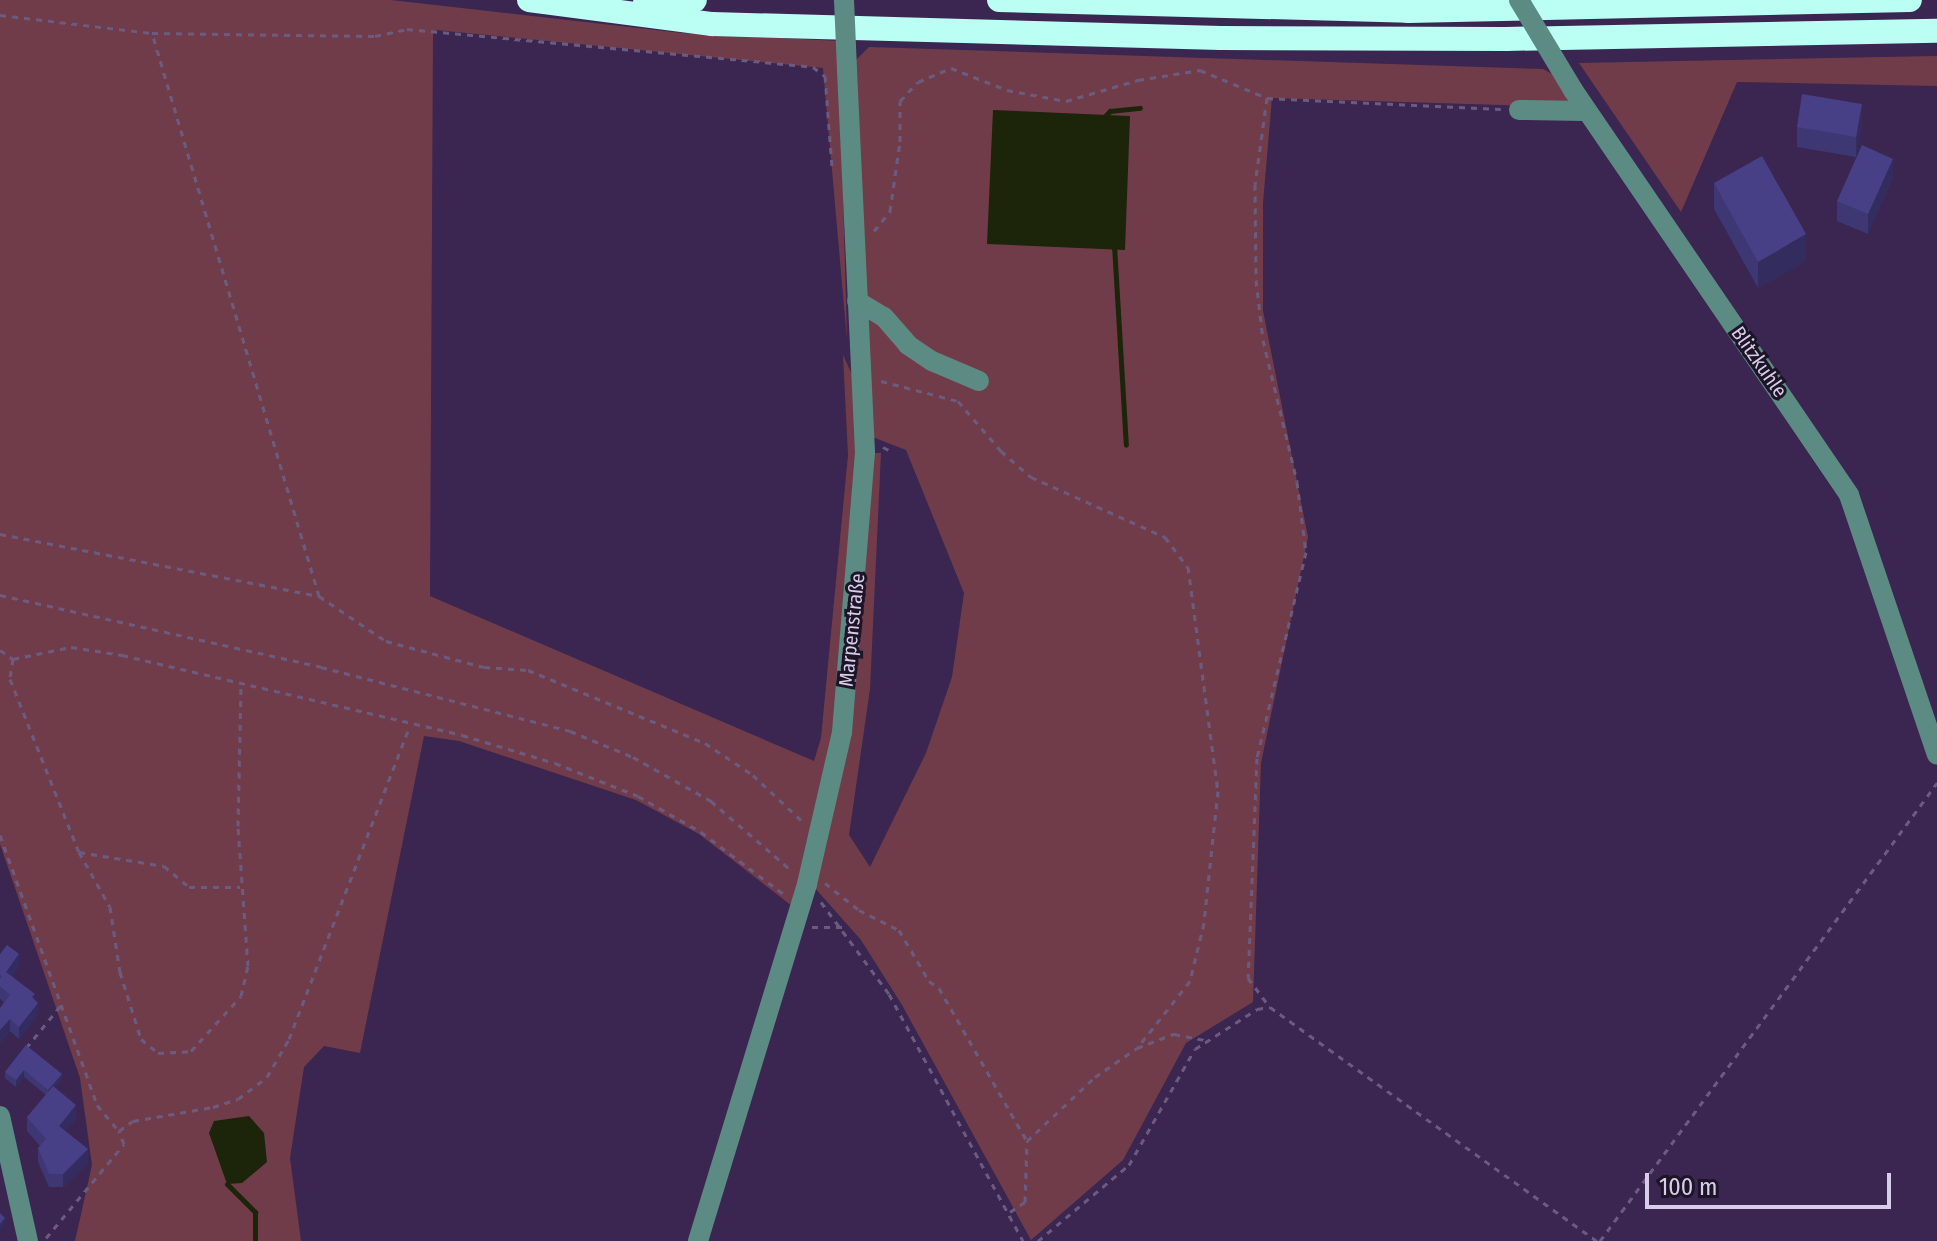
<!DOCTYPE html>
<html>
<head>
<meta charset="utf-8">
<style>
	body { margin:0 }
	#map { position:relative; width:1937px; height:1241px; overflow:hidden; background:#3a2650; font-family:"Fira Sans Condensed",sans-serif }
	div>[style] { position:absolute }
	.green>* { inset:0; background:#713c49 }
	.water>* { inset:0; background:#1c240a }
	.stream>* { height:5px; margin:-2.5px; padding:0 2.5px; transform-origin:2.5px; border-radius:2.5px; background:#1c240a }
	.path>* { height:3px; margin-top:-1.5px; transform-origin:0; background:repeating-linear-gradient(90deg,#6c5b80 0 6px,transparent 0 12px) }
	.minor>* { height:20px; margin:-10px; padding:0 10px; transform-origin:10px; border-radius:10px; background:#5c8b84 }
	.highway>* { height:24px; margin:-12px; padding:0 12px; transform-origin:12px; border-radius:12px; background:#bbfef4 }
	.minor-bridge>* { height:20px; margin:-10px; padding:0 10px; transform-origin:10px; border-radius:10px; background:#5c8b84 }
	.wall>* { inset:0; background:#3d3774 }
	.shaded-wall>* { inset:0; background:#322d5e }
	.building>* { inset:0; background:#474087 }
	span { translate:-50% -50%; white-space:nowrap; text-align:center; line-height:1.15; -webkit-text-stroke:6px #1d1427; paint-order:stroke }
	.street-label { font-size:20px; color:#d8cde8 }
	.scale { position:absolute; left:1645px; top:1173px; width:246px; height:36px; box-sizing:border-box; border:4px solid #d8cde8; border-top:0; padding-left:10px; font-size:24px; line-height:28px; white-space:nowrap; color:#d8cde8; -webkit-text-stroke:6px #1d1427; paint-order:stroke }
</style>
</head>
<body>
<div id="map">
	<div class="green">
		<i style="clip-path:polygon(0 0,391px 0,682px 33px,839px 41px,847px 340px,823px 68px,436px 30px,433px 34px,430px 596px,814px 761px,821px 738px,848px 455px,843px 355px,855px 381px,860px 441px,838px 716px,792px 906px,699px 834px,636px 800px,459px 741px,424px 736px,360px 1053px,324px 1046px,304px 1067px,290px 1158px,301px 1241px,75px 1241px,92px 1165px,80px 1078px,0 844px)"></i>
		<i style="clip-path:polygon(869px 47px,1543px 69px,1554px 75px,1569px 101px,1565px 107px,1272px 98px,1263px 203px,1263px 311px,1308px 537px,1261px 763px,1253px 1002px,1186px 1043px,1123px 1160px,1031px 1240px,902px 1005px,861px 940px,814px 887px,869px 453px,881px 453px,870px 689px,849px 835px,870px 867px,926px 753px,952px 677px,964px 593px,906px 450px,870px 436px,855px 61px)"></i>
		<i style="clip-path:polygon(1937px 56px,1937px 86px,1737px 82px,1681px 212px,1579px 63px)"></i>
	</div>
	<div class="water">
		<i style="clip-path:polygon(993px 110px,1130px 116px,1125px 250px,987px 244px)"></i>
		<i style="clip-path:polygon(249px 1116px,264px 1133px,267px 1162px,242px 1183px,227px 1184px,209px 1133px,214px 1121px)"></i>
	</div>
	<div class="stream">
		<i style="left:1101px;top:120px;width:13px;rotate:-45deg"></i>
		<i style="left:1110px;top:111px;width:30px;rotate:-6deg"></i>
		<i style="left:1114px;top:245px;width:200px;rotate:86.6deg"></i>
		<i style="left:227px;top:1184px;width:40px;rotate:45deg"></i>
		<i style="left:255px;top:1212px;width:29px;rotate:90deg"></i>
	</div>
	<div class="path">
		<i style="left:0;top:15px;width:153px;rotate:6.8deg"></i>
		<i style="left:152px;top:33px;width:223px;rotate:0.8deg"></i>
		<i style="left:375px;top:36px;width:33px;rotate:-12deg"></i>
		<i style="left:407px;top:29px;width:408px;rotate:5.3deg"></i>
		<i style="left:813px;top:67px;width:15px;rotate:37deg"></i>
		<i style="left:825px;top:76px;width:91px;rotate:85.6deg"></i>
		<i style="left:1267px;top:98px;width:87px;rotate:97.9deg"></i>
		<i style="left:1255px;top:184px;width:96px;rotate:89.4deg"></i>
		<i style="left:1256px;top:280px;width:60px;rotate:83.3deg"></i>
		<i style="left:1263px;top:340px;width:146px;rotate:76.5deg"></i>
		<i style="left:1297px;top:482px;width:71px;rotate:82.7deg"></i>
		<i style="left:1306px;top:552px;width:212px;rotate:103.4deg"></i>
		<i style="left:1257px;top:758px;width:220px;rotate:92.3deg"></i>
		<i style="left:1248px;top:978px;width:36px;rotate:53deg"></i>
		<i style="left:1270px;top:1007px;width:402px;rotate:35.6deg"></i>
		<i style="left:874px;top:231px;width:26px;rotate:-51deg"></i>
		<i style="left:890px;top:211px;width:70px;rotate:-81.8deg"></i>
		<i style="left:900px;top:142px;width:41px;rotate:-90deg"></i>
		<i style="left:900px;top:101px;width:26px;rotate:-47deg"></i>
		<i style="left:918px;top:82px;width:36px;rotate:-23deg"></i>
		<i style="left:951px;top:68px;width:60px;rotate:21.4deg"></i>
		<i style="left:1007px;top:90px;width:60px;rotate:10.6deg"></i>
		<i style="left:1066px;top:101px;width:75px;rotate:-16.3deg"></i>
		<i style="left:1138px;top:80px;width:63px;rotate:-9.2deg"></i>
		<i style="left:1200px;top:70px;width:73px;rotate:22.7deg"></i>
		<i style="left:1267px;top:98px;width:234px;rotate:2.7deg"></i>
		<i style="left:881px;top:381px;width:80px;rotate:14.6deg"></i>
		<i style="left:958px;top:401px;width:66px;rotate:49.3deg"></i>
		<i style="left:1001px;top:451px;width:40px;rotate:41deg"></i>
		<i style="left:1031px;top:477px;width:147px;rotate:24.1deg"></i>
		<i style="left:1165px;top:537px;width:38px;rotate:53deg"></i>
		<i style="left:1188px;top:567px;width:226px;rotate:82.4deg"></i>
		<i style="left:1218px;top:791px;width:133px;rotate:96.1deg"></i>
		<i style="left:1204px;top:923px;width:60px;rotate:103.6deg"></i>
		<i style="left:1190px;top:981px;width:85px;rotate:128.3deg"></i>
		<i style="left:883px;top:447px;width:9px;rotate:27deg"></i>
		<i style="left:0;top:534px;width:325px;rotate:11deg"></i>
		<i style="left:319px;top:596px;width:587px;rotate:-106.52deg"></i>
		<i style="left:0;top:595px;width:329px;rotate:12.6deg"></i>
		<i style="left:321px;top:667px;width:257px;rotate:14.4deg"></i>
		<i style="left:570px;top:731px;width:68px;rotate:22.4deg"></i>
		<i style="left:633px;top:757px;width:90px;rotate:29.4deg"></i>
		<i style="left:711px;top:801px;width:106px;rotate:40.8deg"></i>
		<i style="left:319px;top:596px;width:81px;rotate:33.9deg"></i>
		<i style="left:386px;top:641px;width:101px;rotate:14.9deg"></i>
		<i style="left:484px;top:667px;width:44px;rotate:3.9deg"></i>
		<i style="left:528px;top:670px;width:191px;rotate:22.4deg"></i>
		<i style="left:705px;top:743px;width:58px;rotate:33.7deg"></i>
		<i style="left:753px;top:775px;width:69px;rotate:43.2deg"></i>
		<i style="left:0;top:650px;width:16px;rotate:35deg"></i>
		<i style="left:13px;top:659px;width:59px;rotate:-11.7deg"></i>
		<i style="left:71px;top:647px;width:52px;rotate:8.9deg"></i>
		<i style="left:122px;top:655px;width:349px;rotate:13.2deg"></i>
		<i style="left:462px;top:735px;width:97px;rotate:16.8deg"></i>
		<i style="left:555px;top:763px;width:89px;rotate:21.7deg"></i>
		<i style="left:638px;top:796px;width:73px;rotate:29.7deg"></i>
		<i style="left:701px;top:832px;width:105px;rotate:36.9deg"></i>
		<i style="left:13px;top:659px;width:20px;rotate:99deg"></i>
		<i style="left:10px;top:679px;width:186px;rotate:68.3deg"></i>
		<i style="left:79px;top:852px;width:63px;rotate:60.6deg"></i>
		<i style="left:110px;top:907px;width:66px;rotate:81.3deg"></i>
		<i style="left:120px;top:972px;width:70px;rotate:72.6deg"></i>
		<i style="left:141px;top:1039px;width:22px;rotate:39deg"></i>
		<i style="left:158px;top:1053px;width:33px;rotate:-3deg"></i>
		<i style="left:191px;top:1051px;width:74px;rotate:-47.7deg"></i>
		<i style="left:241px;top:996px;width:31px;rotate:-77deg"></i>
		<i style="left:248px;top:966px;width:140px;rotate:-94.1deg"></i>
		<i style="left:238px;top:826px;width:140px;rotate:-88.8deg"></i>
		<i style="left:0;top:835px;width:287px;rotate:70.2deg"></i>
		<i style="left:97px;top:1105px;width:34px;rotate:50deg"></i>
		<i style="left:119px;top:1131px;width:17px;rotate:-36deg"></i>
		<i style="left:133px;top:1121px;width:81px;rotate:-9.9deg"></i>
		<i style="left:213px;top:1107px;width:26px;rotate:-18deg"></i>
		<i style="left:238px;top:1099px;width:36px;rotate:-37deg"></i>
		<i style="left:267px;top:1077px;width:44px;rotate:-59.9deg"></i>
		<i style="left:289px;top:1039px;width:336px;rotate:-68.9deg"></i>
		<i style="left:79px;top:852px;width:86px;rotate:9.4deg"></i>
		<i style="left:164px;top:866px;width:33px;rotate:40deg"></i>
		<i style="left:189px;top:887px;width:51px"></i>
		<i style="left:825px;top:883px;width:43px;rotate:38.5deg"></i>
		<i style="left:859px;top:910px;width:45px;rotate:26.6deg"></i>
		<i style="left:899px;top:930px;width:59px;rotate:59.5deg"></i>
		<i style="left:929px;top:981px;width:12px;rotate:35deg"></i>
		<i style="left:939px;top:988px;width:177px;rotate:60.1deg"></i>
		<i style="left:1027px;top:1141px;width:93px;rotate:-43.3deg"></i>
		<i style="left:1095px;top:1077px;width:51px;rotate:-34.6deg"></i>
		<i style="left:1137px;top:1048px;width:40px;rotate:-21deg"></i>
		<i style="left:1174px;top:1034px;width:32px;rotate:11deg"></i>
		<i style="left:821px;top:902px;width:114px;rotate:53.5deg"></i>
		<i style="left:889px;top:994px;width:281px;rotate:61.5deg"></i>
		<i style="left:812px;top:927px;width:32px"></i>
		<i style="left:26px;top:1048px;width:57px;rotate:-50.7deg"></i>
		<i style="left:1010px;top:1212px;width:18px;rotate:-34deg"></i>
		<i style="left:1025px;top:1202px;width:61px;rotate:-88.1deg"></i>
		<i style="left:46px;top:1238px;width:122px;rotate:-50.3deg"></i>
		<i style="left:124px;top:1144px;width:14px;rotate:-111deg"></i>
		<i style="left:1038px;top:1241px;width:119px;rotate:-39.9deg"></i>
		<i style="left:1129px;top:1165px;width:133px;rotate:-60.4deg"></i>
		<i style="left:1195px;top:1049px;width:74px;rotate:-32.8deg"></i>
		<i style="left:1257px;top:1009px;width:13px;rotate:-9deg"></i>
		<i style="left:1600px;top:1241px;width:569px;rotate:-53.65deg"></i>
	</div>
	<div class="minor">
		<i style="left:1573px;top:90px;width:490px;rotate:55.7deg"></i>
		<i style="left:1849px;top:495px;width:274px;rotate:71.3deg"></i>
		<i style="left:1519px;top:110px;width:66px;rotate:0.9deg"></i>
		<i style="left:857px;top:301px;width:31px;rotate:31deg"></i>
		<i style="left:884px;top:317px;width:37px;rotate:49deg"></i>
		<i style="left:908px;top:345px;width:29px;rotate:34deg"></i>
		<i style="left:932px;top:361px;width:51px;rotate:23.1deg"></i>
		<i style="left:0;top:1116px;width:128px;rotate:77.4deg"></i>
		<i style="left:698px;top:1241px;width:373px;rotate:-73deg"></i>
		<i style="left:807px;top:884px;width:156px;rotate:-77deg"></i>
		<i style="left:842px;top:732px;width:281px;rotate:-85.3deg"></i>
		<i style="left:865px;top:452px;width:382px;rotate:-92.7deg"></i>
	</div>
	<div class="highway">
		<i style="left:529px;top:0;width:185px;rotate:7.5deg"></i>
		<i style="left:712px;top:24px;width:509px;rotate:1.58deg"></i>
		<i style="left:1221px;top:38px;width:285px;rotate:0.2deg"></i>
		<i style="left:1506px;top:39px;width:431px;rotate:-1.1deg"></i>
		<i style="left:999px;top:0;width:409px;rotate:1.5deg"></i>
		<i style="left:1408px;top:11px;width:502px;rotate:-1.26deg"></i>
		<i style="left:645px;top:3px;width:50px;rotate:-3.4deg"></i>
	</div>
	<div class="minor-bridge">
		<i style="left:844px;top:0;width:70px;rotate:87.5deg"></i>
		<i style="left:1519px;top:0;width:105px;rotate:59deg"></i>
	</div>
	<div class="wall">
		<i style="clip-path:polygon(1862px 124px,1856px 157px,1797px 147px,1797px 127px)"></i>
		<i style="clip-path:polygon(1893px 178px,1868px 234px,1837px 221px,1837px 201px)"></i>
		<i style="clip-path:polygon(1714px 183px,1806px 261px,1758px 288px,1714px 209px)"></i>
		<i style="clip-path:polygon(0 954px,19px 967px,12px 976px,35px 1000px,38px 1015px,19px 1039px,10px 1031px,0 1043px,0 1008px,4px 1002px,0 999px)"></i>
		<i style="clip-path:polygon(26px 1045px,62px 1080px,55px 1088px,76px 1119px,65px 1131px,88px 1162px,63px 1187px,49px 1187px,38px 1162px,38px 1148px,40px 1146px,27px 1131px,27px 1117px,46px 1095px,24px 1077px,16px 1087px,5px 1078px,5px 1072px)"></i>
	</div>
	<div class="shaded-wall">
		<i style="clip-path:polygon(1862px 104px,1862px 124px,1856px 157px,1856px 137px)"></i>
		<i style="clip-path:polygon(1893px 159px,1893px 178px,1868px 234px,1868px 214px)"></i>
		<i style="clip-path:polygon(1806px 234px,1806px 261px,1758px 288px,1758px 262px)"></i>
		<i style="clip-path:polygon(19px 954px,19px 967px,6px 984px,6px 972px)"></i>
		<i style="clip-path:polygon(38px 1003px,38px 1015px,19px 1039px,19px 1027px)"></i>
		<i style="clip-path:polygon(10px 1019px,10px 1031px,0 1043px,0 1030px)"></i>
		<i style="clip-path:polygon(24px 1070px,24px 1077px,16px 1087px,16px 1080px)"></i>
		<i style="clip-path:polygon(62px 1074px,62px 1080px,48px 1097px,48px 1090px)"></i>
		<i style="clip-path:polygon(76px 1105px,76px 1119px,59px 1139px,59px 1126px)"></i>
		<i style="clip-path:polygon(88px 1149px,88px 1162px,63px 1187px,63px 1174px)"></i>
		<i style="clip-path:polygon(5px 1218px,5px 1224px,0 1231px,0 1224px)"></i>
	</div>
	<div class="building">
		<i style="clip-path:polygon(1802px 94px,1862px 104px,1856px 137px,1797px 127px)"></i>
		<i style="clip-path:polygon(1862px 145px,1893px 159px,1868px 214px,1837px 201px)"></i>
		<i style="clip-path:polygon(1762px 156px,1806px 234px,1758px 262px,1714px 183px)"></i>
		<i style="clip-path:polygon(7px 945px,19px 954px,6px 972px,35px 994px,32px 997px,38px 1003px,19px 1027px,10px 1019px,0 1030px,0 1008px,10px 995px,0 986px,0 979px,2px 976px,0 975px,0 954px)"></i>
		<i style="clip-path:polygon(26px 1045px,62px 1074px,48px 1090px,24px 1070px,16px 1080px,5px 1072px)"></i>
		<i style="clip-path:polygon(53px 1086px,76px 1105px,59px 1126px,88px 1149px,63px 1174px,49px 1174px,38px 1148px,46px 1139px,27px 1117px)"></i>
		<i style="clip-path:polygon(0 1213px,5px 1218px,0 1224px)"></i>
	</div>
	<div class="street-label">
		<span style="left:1759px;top:362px;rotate:55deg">Blitzkuhle</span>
		<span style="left:852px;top:630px;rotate:-84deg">Marpenstraße</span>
	</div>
	<div class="scale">100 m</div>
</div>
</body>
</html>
